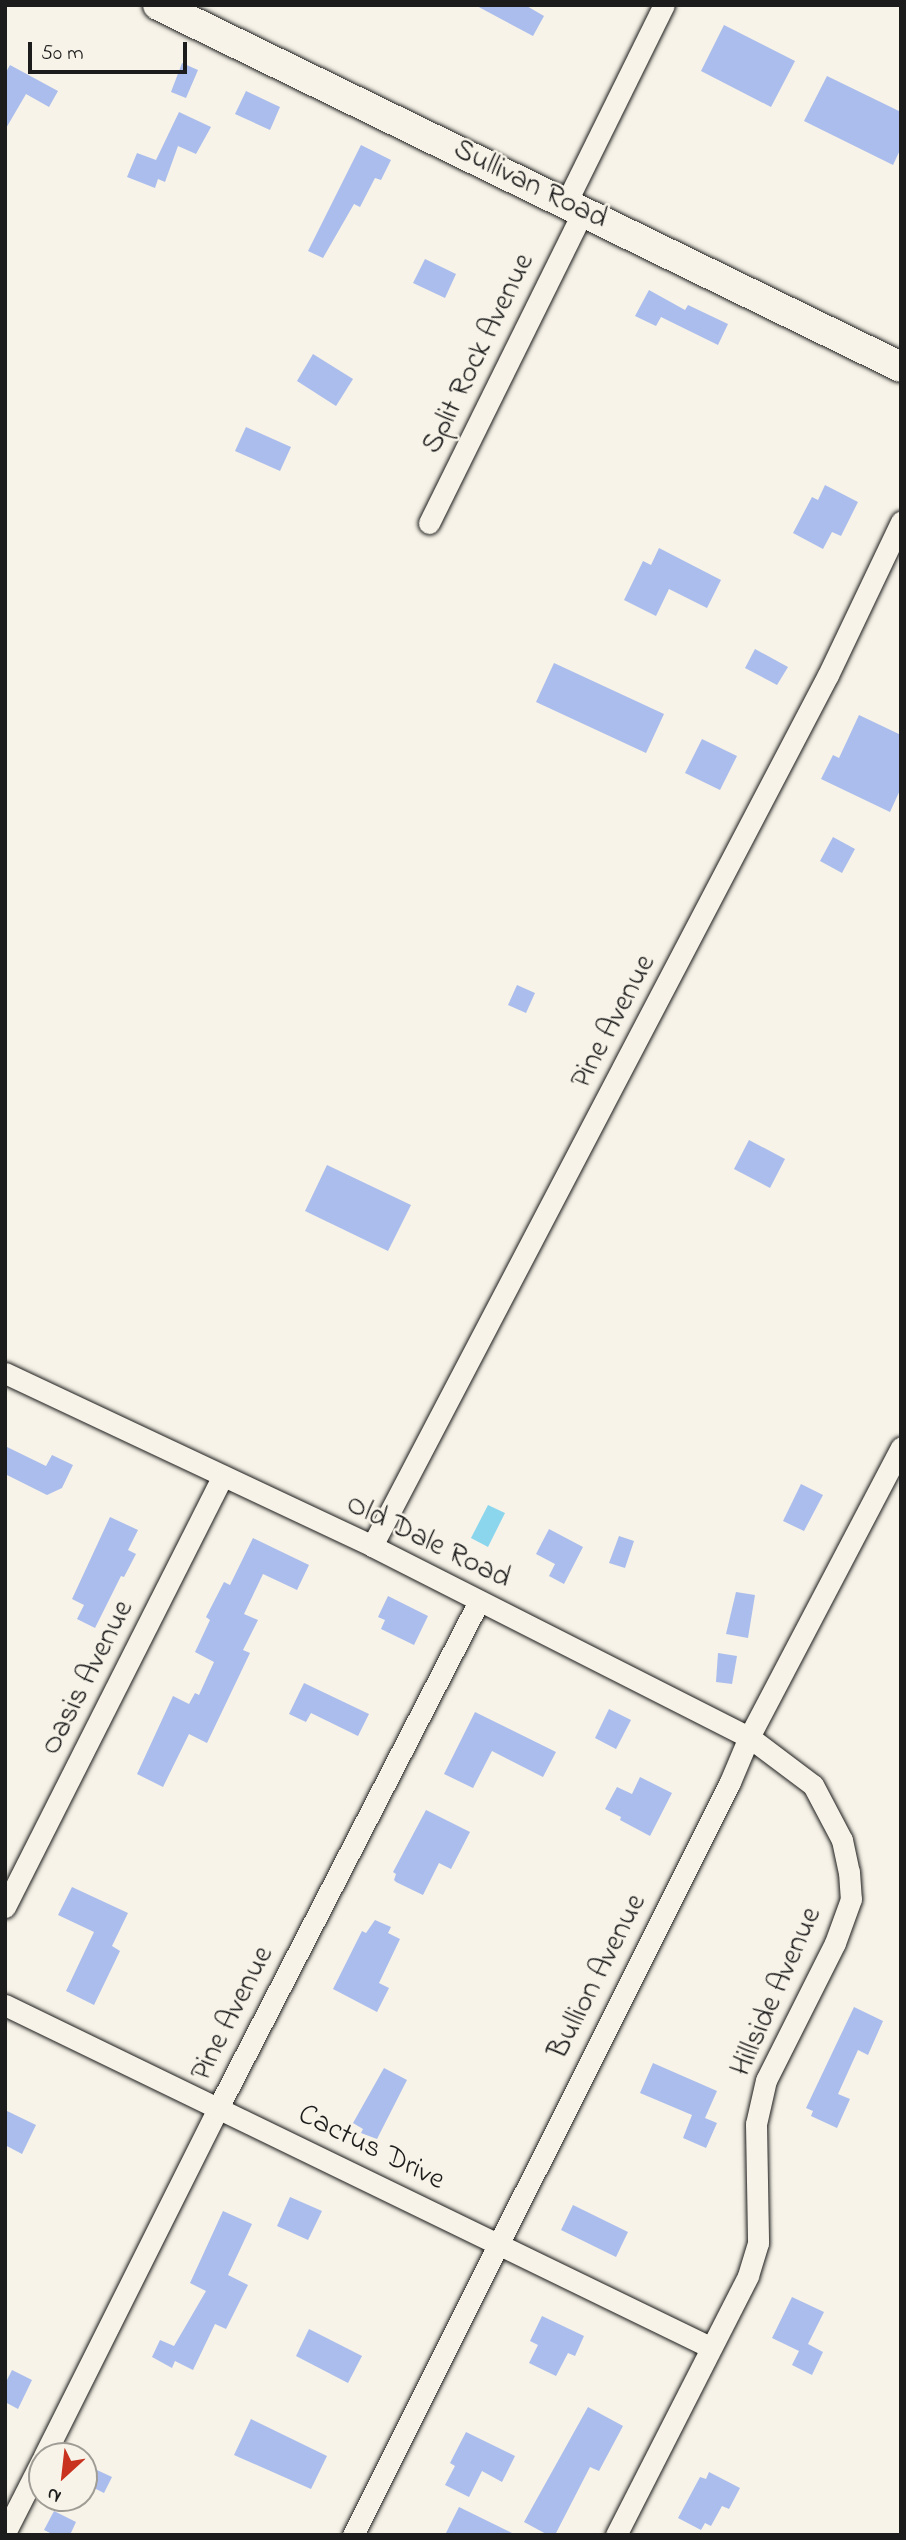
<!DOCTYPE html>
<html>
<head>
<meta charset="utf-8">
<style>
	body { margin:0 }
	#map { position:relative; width:906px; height:2540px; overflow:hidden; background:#f7f3e8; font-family:"Indie Flower",sans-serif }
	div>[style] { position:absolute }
	.water>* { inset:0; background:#8cd6ed }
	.building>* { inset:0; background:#abbdec }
	.roads { filter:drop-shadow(0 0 2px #1c1c1c) drop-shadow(0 0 2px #1c1c1c) }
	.street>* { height:21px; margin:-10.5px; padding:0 10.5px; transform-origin:10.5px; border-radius:10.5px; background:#f7f3e8 }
	.secondary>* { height:30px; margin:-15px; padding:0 15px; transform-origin:15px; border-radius:15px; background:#f7f3e8 }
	span { translate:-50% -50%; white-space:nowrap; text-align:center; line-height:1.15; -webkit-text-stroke:5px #f7f3e8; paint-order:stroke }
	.street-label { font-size:30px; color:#1c1c1c }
	.frame { position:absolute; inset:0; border:7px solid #1c1c1c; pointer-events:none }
	.north { position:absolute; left:28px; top:2442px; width:70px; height:70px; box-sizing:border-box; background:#f7f3e8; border:2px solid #9f9d96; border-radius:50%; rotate:207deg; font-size:19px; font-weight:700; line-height:28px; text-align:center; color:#1c1c1c }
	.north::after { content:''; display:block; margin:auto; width:24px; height:32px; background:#c8321e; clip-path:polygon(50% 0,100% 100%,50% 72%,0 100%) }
	.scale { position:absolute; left:28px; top:42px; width:159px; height:32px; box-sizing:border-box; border:4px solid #1c1c1c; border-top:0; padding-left:9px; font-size:21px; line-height:24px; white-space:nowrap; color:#1c1c1c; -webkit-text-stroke:5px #f7f3e8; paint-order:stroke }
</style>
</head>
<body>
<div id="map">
	<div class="water">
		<i style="clip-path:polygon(488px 1505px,505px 1513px,488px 1547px,471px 1538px)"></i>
	</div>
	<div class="building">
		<i style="clip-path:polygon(475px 5px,525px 5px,544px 16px,533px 36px)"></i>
		<i style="clip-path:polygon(724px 25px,795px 61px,771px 107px,701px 71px)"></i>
		<i style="clip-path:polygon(182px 63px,198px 70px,186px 98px,171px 92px)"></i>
		<i style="clip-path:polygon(10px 65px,58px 91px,49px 107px,26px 94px,5px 130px,5px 74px)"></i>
		<i style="clip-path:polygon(827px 76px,901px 112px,901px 148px,893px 165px,804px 121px)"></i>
		<i style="clip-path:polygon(246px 91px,280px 107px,270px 130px,235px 114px)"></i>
		<i style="clip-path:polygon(179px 112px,211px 127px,196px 154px,178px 146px,165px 182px,158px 179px,155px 188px,127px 177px,137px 153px,156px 160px)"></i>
		<i style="clip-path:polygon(361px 145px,391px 160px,381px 180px,375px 178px,360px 207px,354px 204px,323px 258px,308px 251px)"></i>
		<i style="clip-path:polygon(425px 259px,456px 274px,445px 298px,413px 283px)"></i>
		<i style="clip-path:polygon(649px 290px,685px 310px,688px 305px,728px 324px,718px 345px,661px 317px,656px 326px,635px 316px)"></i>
		<i style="clip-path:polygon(313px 354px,353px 379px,336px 406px,297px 381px)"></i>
		<i style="clip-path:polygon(246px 427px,291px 447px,280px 471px,235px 451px)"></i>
		<i style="clip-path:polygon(825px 485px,858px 502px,841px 536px,832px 532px,823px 549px,793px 533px,812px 497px,818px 500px)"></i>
		<i style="clip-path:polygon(659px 548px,721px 580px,707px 608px,669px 589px,656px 616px,624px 600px,643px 561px,651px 565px)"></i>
		<i style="clip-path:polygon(755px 649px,788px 667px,777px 685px,745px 668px)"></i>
		<i style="clip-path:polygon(554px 663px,664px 714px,646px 753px,536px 702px)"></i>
		<i style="clip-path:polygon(859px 715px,901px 735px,901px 788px,890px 812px,821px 779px,833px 755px,839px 758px)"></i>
		<i style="clip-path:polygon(702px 739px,737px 756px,720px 790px,685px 773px)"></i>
		<i style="clip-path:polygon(833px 837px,855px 849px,842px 873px,820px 861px)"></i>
		<i style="clip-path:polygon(517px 985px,535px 993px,526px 1013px,508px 1005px)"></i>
		<i style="clip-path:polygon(749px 1140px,785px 1159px,770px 1188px,734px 1169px)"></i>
		<i style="clip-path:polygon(327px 1165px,411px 1205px,388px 1251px,305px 1211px)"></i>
		<i style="clip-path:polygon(5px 1446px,46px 1466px,52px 1455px,73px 1465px,62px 1488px,47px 1495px,5px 1474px)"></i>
		<i style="clip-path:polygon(801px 1484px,823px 1495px,804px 1531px,783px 1521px)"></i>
		<i style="clip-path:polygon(110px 1517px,138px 1530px,128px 1550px,136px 1554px,124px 1577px,121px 1576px,95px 1628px,77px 1619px,84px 1605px,72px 1599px)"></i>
		<i style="clip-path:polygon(549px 1529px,583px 1547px,564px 1584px,549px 1576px,555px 1564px,536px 1554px)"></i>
		<i style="clip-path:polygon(619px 1536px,634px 1541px,625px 1568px,609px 1563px)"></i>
		<i style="clip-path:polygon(253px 1538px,309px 1565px,297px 1590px,263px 1574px,244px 1614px,258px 1620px,243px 1650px,250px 1653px,207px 1743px,189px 1734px,163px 1787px,137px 1774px,173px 1696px,189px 1704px,195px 1693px,199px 1695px,214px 1662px,195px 1652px,210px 1620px,206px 1617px,224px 1582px,230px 1585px)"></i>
		<i style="clip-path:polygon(736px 1592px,755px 1595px,748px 1638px,726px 1634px)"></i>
		<i style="clip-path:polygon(388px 1596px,428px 1616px,414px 1645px,381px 1629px,385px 1620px,378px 1617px)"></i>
		<i style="clip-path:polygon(718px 1653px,737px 1656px,732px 1684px,716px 1682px)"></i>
		<i style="clip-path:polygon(304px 1683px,369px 1714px,358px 1736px,311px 1713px,306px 1722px,289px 1714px)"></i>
		<i style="clip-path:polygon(609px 1709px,631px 1720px,616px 1749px,595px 1738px)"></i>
		<i style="clip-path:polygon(475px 1712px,556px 1752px,543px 1777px,492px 1751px,473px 1788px,444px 1774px)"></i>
		<i style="clip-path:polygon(640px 1777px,672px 1793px,650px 1836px,620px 1820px,621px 1817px,605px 1809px,617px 1787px,632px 1794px)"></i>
		<i style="clip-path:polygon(426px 1810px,470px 1832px,451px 1869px,439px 1863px,423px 1895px,396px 1882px,394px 1880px,396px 1874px,393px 1872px)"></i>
		<i style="clip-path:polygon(72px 1887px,128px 1913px,112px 1946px,120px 1951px,94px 2005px,66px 1991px,94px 1932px,58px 1915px)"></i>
		<i style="clip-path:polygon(375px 1920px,391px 1927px,388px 1933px,400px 1939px,379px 1983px,389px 1988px,377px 2012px,333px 1989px,362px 1931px,366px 1933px)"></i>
		<i style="clip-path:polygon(854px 2007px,883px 2021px,868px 2055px,858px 2050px,838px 2094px,850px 2099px,837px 2128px,811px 2116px,813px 2111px,806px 2108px)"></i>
		<i style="clip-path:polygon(653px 2063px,717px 2091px,705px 2118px,717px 2123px,706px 2148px,683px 2138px,692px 2115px,640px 2093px)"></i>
		<i style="clip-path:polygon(384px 2068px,407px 2080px,377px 2139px,361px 2133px,363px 2129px,353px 2123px)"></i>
		<i style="clip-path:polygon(5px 2110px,36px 2125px,22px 2154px,5px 2145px)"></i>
		<i style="clip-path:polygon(290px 2197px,322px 2211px,308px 2240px,277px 2226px)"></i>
		<i style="clip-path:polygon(573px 2205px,628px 2232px,616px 2257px,561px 2230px)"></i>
		<i style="clip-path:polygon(223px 2211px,252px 2224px,228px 2275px,248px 2285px,226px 2329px,215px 2324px,193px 2370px,175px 2361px,172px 2368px,152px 2357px,160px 2340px,174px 2346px,206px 2291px,190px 2283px)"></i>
		<i style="clip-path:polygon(792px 2297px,824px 2312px,808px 2344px,823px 2352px,812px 2375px,792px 2365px,799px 2351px,772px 2338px)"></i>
		<i style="clip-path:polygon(542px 2316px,584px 2336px,575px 2356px,568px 2353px,556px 2376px,529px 2363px,538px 2345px,530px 2341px)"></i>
		<i style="clip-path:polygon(309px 2329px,362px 2356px,348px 2383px,296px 2356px)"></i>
		<i style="clip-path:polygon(12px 2370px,32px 2380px,18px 2409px,5px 2402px,5px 2384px)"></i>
		<i style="clip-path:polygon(588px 2407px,623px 2426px,599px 2471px,590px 2467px,555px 2535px,548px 2535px,524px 2522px)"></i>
		<i style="clip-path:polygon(251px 2419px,327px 2456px,311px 2489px,234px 2455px)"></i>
		<i style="clip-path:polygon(466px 2432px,515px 2456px,502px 2482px,482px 2471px,469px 2497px,445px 2485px,455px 2466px,450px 2463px)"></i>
		<i style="clip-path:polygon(84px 2464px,112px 2477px,104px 2493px,84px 2483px)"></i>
		<i style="clip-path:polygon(709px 2472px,740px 2488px,729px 2509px,722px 2506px,711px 2526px,705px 2523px,701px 2530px,678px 2518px,700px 2477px,706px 2479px)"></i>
		<i style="clip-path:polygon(459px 2507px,516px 2535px,445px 2535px)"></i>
		<i style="clip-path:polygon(54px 2511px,76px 2522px,70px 2535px,54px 2535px,44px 2530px)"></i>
	</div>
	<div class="roads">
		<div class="street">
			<i style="left:566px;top:203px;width:221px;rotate:-63.7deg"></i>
			<i style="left:429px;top:523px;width:348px;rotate:-63.7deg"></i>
			<i style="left:5px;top:1373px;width:406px;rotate:25.2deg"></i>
			<i style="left:372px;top:1546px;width:423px;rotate:26.9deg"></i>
			<i style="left:749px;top:1737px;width:80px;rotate:36.9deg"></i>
			<i style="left:813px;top:1785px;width:62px;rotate:62.2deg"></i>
			<i style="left:842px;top:1840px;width:33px;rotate:78deg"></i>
			<i style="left:849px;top:1872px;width:27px;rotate:86deg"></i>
			<i style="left:851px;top:1899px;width:47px;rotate:110deg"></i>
			<i style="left:835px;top:1943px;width:153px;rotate:116.7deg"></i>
			<i style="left:766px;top:2080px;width:45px;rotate:102.8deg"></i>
			<i style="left:756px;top:2124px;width:119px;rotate:89deg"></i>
			<i style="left:758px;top:2243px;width:34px;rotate:107deg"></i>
			<i style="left:748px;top:2276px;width:291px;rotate:117deg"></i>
			<i style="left:372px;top:1546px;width:983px;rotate:-62.37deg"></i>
			<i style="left:828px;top:675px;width:170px;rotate:-64.5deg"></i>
			<i style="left:5px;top:1907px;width:483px;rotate:-63.2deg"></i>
			<i style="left:5px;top:2005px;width:784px;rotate:25.88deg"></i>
			<i style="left:44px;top:2456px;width:389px;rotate:-63.4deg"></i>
			<i style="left:218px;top:2108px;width:570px;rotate:-62.76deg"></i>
			<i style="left:5px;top:2533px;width:82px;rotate:-63.1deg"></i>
			<i style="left:353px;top:2535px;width:842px;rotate:-63.4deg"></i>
			<i style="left:730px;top:1782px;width:49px;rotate:-67.1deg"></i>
			<i style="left:749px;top:1737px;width:327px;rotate:-62.3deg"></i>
		</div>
		<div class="secondary">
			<i style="left:158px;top:5px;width:826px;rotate:25.98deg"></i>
		</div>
	</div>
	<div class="street-label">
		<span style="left:530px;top:185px;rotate:26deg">Sullivan Road</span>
		<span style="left:479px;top:354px;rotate:-64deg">Split Rock Avenue</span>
		<span style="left:614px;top:1022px;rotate:-62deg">Pine Avenue</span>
		<span style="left:428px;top:1542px;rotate:26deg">Old Dale Road</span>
		<span style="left:88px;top:1678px;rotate:-63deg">Oasis Avenue</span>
		<span style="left:598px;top:1977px;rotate:-63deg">Bullion Avenue</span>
		<span style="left:777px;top:1992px;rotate:-66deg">Hillside Avenue</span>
		<span style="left:233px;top:2014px;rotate:-63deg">Pine Avenue</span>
		<span style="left:371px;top:2148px;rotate:26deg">Cactus Drive</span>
	</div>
	<div class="frame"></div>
	<div class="north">N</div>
	<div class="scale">50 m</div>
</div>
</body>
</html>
